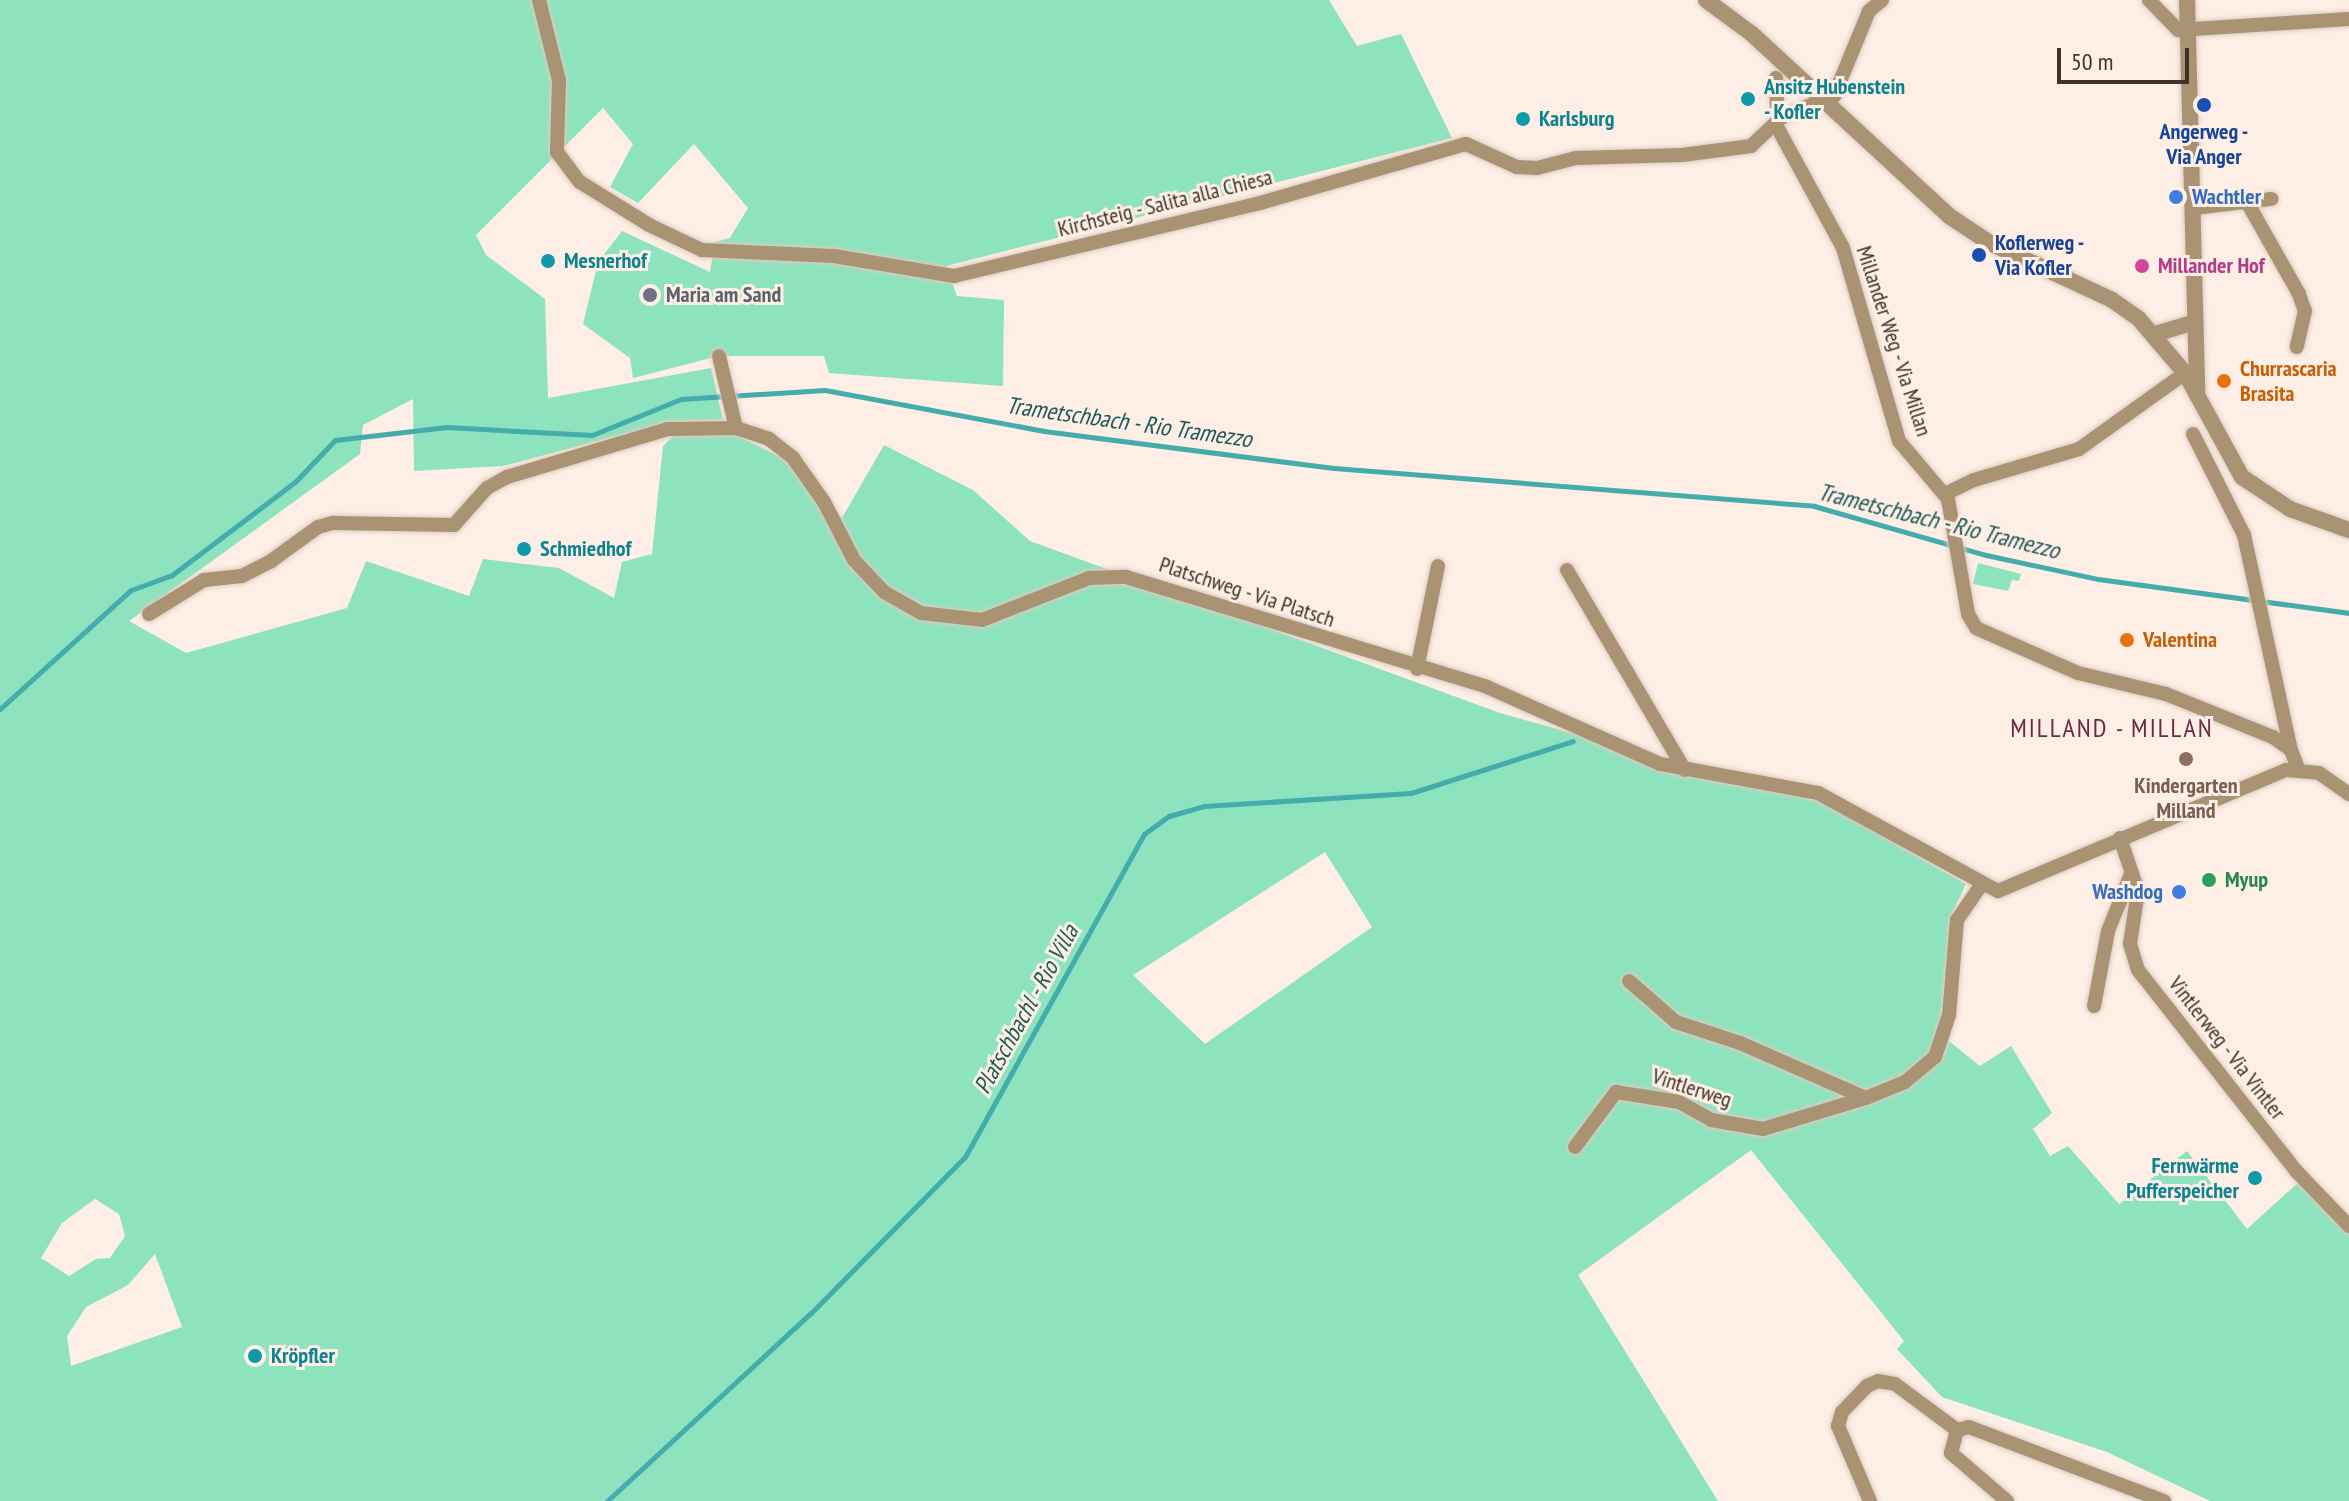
<!DOCTYPE html>
<html>
<head>
<meta charset="utf-8">
<style>
	body { margin:0 }
	#map { position:relative; width:2349px; height:1501px; overflow:hidden; background:#fdefe5; font-family:"PT Sans Narrow",sans-serif }
	div>[style] { position:absolute }
	.green>* { inset:0; background:#8ce3bd }
	.stream>* { height:5px; margin:-2.5px; padding:0 2.5px; transform-origin:2.5px; border-radius:2.5px; background:#45acad }
	.roads { filter:drop-shadow(0 0 2px #dbcdc3) drop-shadow(0 0 2px #dbcdc3) }
	.minor>* { height:14px; margin:-7px; padding:0 7px; transform-origin:7px; border-radius:7px; background:#a99372 }
	.tertiary>* { height:16px; margin:-8px; padding:0 8px; transform-origin:8px; border-radius:8px; background:#a99372 }
	.dots>* { width:22px; height:22px; translate:-50% -50%; box-sizing:border-box; border:4px solid #fdefe5; border-radius:50% }
	span { translate:-50% -50%; white-space:nowrap; text-align:center; line-height:1.15; -webkit-text-stroke:6px #fdefe5; paint-order:stroke }
	.culture-label { font-size:22px; color:#0d838f; font-weight:700 }
	.left { translate:0 -50%; text-align:left }
	.right { translate:-100% -50%; text-align:right }
	.transit-label { font-size:22px; color:#164399; font-weight:700 }
	.shop-label { font-size:22px; color:#366cbe; font-weight:700 }
	.street-label { font-size:22px; color:#3f3329 }
	.hotel-label { font-size:22px; color:#b23c85; font-weight:700 }
	.worship-label { font-size:22px; color:#5b616d; font-weight:700 }
	.food-label { font-size:22px; color:#c56008; font-weight:700 }
	.education-label { font-size:22px; color:#785e54; font-weight:700 }
	.leisure-label { font-size:22px; color:#27864d; font-weight:700 }
	.water-label { font-size:24px; color:#205a5a; font-style:italic }
	.quarter-label { font-size:26px; color:#6c2a47; letter-spacing:2px }
	.scale { position:absolute; left:2057px; top:48px; width:132px; height:36px; box-sizing:border-box; border:4px solid #3f3329; border-top:0; padding-left:10px; font-size:24px; line-height:28px; white-space:nowrap; color:#3f3329; -webkit-text-stroke:6px #fdefe5; paint-order:stroke }
</style>
</head>
<body>
<div id="map">
	<div class="green">
		<i style="clip-path:polygon(evenodd,0 0,1329px 0,1357px 46px,1401px 34px,1452px 138px,946px 266px,957px 296px,1004px 300px,1003px 386px,829px 373px,824px 356px,719px 356px,633px 378px,630px 358px,583px 324px,598px 262px,622px 231px,710px 272px,715px 242px,730px 238px,748px 208px,694px 144px,638px 203px,610px 187px,633px 144px,603px 108px,476px 235px,486px 255px,545px 299px,548px 398px,711px 368px,723px 420px,674px 421px,503px 466px,414px 471px,413px 399px,363px 425px,360px 454px,129px 621px,186px 653px,347px 608px,366px 561px,469px 596px,483px 559px,559px 568px,614px 598px,622px 562px,652px 554px,663px 446px,674px 435px,736px 435px,781px 457px,842px 518px,884px 445px,973px 490px,1030px 541px,1500px 713px,1824px 803px,1966px 884px,1951px 916px,1939px 1033px,1980px 1066px,2011px 1046px,2052px 1113px,2033px 1129px,2050px 1156px,2068px 1146px,2119px 1204px,2187px 1151px,2247px 1229px,2300px 1181px,2349px 1235px,2349px 1501px,2210px 1501px,2107px 1452px,1942px 1397px,1897px 1349px,1904px 1341px,1751px 1150px,1578px 1275px,1718px 1501px,0 1501px,0 0,1325px 852px,1372px 927px,1205px 1044px,1133px 975px,1325px 852px,0 0,95px 1199px,119px 1214px,125px 1236px,110px 1258px,96px 1259px,69px 1276px,41px 1258px,62px 1223px,95px 1199px,0 0,155px 1254px,182px 1327px,71px 1366px,67px 1336px,86px 1307px,128px 1285px,155px 1254px)"></i>
		<i style="clip-path:polygon(1978px 563px,2021px 574px,2019px 581px,2012px 580px,2008px 591px,1973px 584px)"></i>
	</div>
	<div class="stream">
		<i style="left:0;top:709px;width:177px;rotate:-42.3deg"></i>
		<i style="left:131px;top:590px;width:44px;rotate:-20.1deg"></i>
		<i style="left:172px;top:575px;width:154px;rotate:-37.1deg"></i>
		<i style="left:295px;top:482px;width:58px;rotate:-46.4deg"></i>
		<i style="left:335px;top:440px;width:113px;rotate:-6.6deg"></i>
		<i style="left:447px;top:427px;width:145px;rotate:3.2deg"></i>
		<i style="left:592px;top:435px;width:96px;rotate:-22deg"></i>
		<i style="left:681px;top:399px;width:144px;rotate:-3.6deg"></i>
		<i style="left:825px;top:390px;width:223px;rotate:10.6deg"></i>
		<i style="left:1044px;top:431px;width:292px;rotate:7.3deg"></i>
		<i style="left:1334px;top:468px;width:482px;rotate:4.5deg"></i>
		<i style="left:1814px;top:506px;width:179px;rotate:15.9deg"></i>
		<i style="left:1986px;top:555px;width:115px;rotate:12.1deg"></i>
		<i style="left:2098px;top:579px;width:253px;rotate:7.7deg"></i>
		<i style="left:607px;top:1501px;width:277px;rotate:-42.7deg"></i>
		<i style="left:811px;top:1313px;width:219px;rotate:-45.4deg"></i>
		<i style="left:965px;top:1157px;width:369px;rotate:-61deg"></i>
		<i style="left:1144px;top:834px;width:31px;rotate:-36deg"></i>
		<i style="left:1169px;top:816px;width:36px;rotate:-16deg"></i>
		<i style="left:1204px;top:806px;width:207px;rotate:-3.6deg"></i>
		<i style="left:1411px;top:793px;width:170px;rotate:-17.8deg"></i>
	</div>
	<div class="roads">
		<div class="minor">
			<i style="left:539px;top:0;width:82px;rotate:76deg"></i>
			<i style="left:559px;top:80px;width:72px;rotate:91.6deg"></i>
			<i style="left:557px;top:152px;width:38px;rotate:53deg"></i>
			<i style="left:580px;top:182px;width:81px;rotate:31.9deg"></i>
			<i style="left:649px;top:225px;width:59px;rotate:25.3deg"></i>
			<i style="left:702px;top:250px;width:132px;rotate:2.6deg"></i>
			<i style="left:834px;top:256px;width:122px;rotate:9.5deg"></i>
			<i style="left:954px;top:276px;width:315px;rotate:-13.4deg"></i>
			<i style="left:1260px;top:203px;width:214px;rotate:-16deg"></i>
			<i style="left:1466px;top:144px;width:56px;rotate:24.3deg"></i>
			<i style="left:1517px;top:167px;width:20px;rotate:3deg"></i>
			<i style="left:1537px;top:168px;width:40px;rotate:-14.4deg"></i>
			<i style="left:1576px;top:158px;width:106px;rotate:-1.6deg"></i>
			<i style="left:1682px;top:155px;width:70px;rotate:-7.4deg"></i>
			<i style="left:1751px;top:146px;width:44px;rotate:-43.2deg"></i>
			<i style="left:1783px;top:116px;width:55px;rotate:-21.4deg"></i>
			<i style="left:1834px;top:96px;width:92px;rotate:-67.6deg"></i>
			<i style="left:1869px;top:11px;width:17px;rotate:-40deg"></i>
			<i style="left:2149px;top:0;width:42px;rotate:46deg"></i>
			<i style="left:2178px;top:30px;width:171px;rotate:-3.7deg"></i>
			<i style="left:1776px;top:78px;width:27px;rotate:88deg"></i>
			<i style="left:1777px;top:105px;width:13px;rotate:61deg"></i>
			<i style="left:1776px;top:125px;width:140px;rotate:61.4deg"></i>
			<i style="left:1843px;top:248px;width:201px;rotate:73.8deg"></i>
			<i style="left:1899px;top:441px;width:76px;rotate:49.8deg"></i>
			<i style="left:1948px;top:499px;width:117px;rotate:80.1deg"></i>
			<i style="left:1968px;top:614px;width:16px;rotate:60deg"></i>
			<i style="left:1976px;top:628px;width:111px;rotate:23.8deg"></i>
			<i style="left:2078px;top:673px;width:90px;rotate:13.4deg"></i>
			<i style="left:2166px;top:694px;width:115px;rotate:21.9deg"></i>
			<i style="left:2273px;top:737px;width:22px;rotate:36deg"></i>
			<i style="left:2291px;top:750px;width:19px;rotate:69deg"></i>
			<i style="left:2247px;top:202px;width:106px;rotate:60.5deg"></i>
			<i style="left:2299px;top:294px;width:18px;rotate:71deg"></i>
			<i style="left:2305px;top:311px;width:37px;rotate:103deg"></i>
			<i style="left:2194px;top:208px;width:78px;rotate:-6.7deg"></i>
			<i style="left:719px;top:356px;width:74px;rotate:76.7deg"></i>
			<i style="left:2193px;top:434px;width:113px;rotate:63.2deg"></i>
			<i style="left:2244px;top:535px;width:220px;rotate:77.7deg"></i>
			<i style="left:1945px;top:494px;width:32px;rotate:-26deg"></i>
			<i style="left:1974px;top:480px;width:109px;rotate:-16.4deg"></i>
			<i style="left:2079px;top:449px;width:130px;rotate:-35.6deg"></i>
			<i style="left:1567px;top:570px;width:232px;rotate:59.5deg"></i>
			<i style="left:149px;top:614px;width:65px;rotate:-31.7deg"></i>
			<i style="left:204px;top:580px;width:38px;rotate:-6deg"></i>
			<i style="left:242px;top:576px;width:33px;rotate:-27deg"></i>
			<i style="left:271px;top:561px;width:58px;rotate:-35.9deg"></i>
			<i style="left:318px;top:527px;width:16px;rotate:-15deg"></i>
			<i style="left:333px;top:523px;width:121px;rotate:0.9deg"></i>
			<i style="left:454px;top:525px;width:50px;rotate:-48.3deg"></i>
			<i style="left:487px;top:488px;width:23px;rotate:-29deg"></i>
			<i style="left:507px;top:477px;width:168px;rotate:-16.6deg"></i>
			<i style="left:668px;top:429px;width:68px;rotate:-0.8deg"></i>
			<i style="left:736px;top:428px;width:35px;rotate:18deg"></i>
			<i style="left:769px;top:439px;width:31px;rotate:38deg"></i>
			<i style="left:793px;top:458px;width:54px;rotate:54.8deg"></i>
			<i style="left:824px;top:502px;width:65px;rotate:62.7deg"></i>
			<i style="left:854px;top:560px;width:44px;rotate:46.8deg"></i>
			<i style="left:884px;top:592px;width:43px;rotate:29.6deg"></i>
			<i style="left:921px;top:613px;width:61px;rotate:6.5deg"></i>
			<i style="left:982px;top:620px;width:115px;rotate:-21.4deg"></i>
			<i style="left:1089px;top:578px;width:37px;rotate:-2deg"></i>
			<i style="left:1126px;top:577px;width:377px;rotate:16.9deg"></i>
			<i style="left:1487px;top:687px;width:189px;rotate:24deg"></i>
			<i style="left:1660px;top:764px;width:161px;rotate:10.4deg"></i>
			<i style="left:1818px;top:793px;width:205px;rotate:28.6deg"></i>
			<i style="left:1998px;top:891px;width:312px;rotate:-22.8deg"></i>
			<i style="left:2286px;top:770px;width:33px;rotate:5deg"></i>
			<i style="left:2319px;top:773px;width:37px;rotate:35deg"></i>
			<i style="left:1417px;top:669px;width:105px;rotate:-78.5deg"></i>
			<i style="left:2120px;top:838px;width:56px;rotate:71.2deg"></i>
			<i style="left:2138px;top:891px;width:54px;rotate:98.6deg"></i>
			<i style="left:2130px;top:944px;width:27px;rotate:73deg"></i>
			<i style="left:2138px;top:970px;width:258px;rotate:51.8deg"></i>
			<i style="left:2298px;top:1173px;width:74px;rotate:46.1deg"></i>
			<i style="left:1629px;top:981px;width:62px;rotate:41.1deg"></i>
			<i style="left:1676px;top:1022px;width:67px;rotate:18.2deg"></i>
			<i style="left:1740px;top:1043px;width:137px;rotate:23.6deg"></i>
			<i style="left:1866px;top:1098px;width:42px;rotate:-22.3deg"></i>
			<i style="left:1905px;top:1082px;width:39px;rotate:-40deg"></i>
			<i style="left:1935px;top:1057px;width:44px;rotate:-71.6deg"></i>
			<i style="left:1949px;top:1015px;width:95px;rotate:-85.2deg"></i>
			<i style="left:1957px;top:920px;width:44px;rotate:-55.2deg"></i>
			<i style="left:2094px;top:1006px;width:76px;rotate:-79.4deg"></i>
			<i style="left:2108px;top:931px;width:61px;rotate:-68deg"></i>
			<i style="left:1575px;top:1147px;width:69px;rotate:-53.3deg"></i>
			<i style="left:1616px;top:1092px;width:64px;rotate:9deg"></i>
			<i style="left:1679px;top:1102px;width:37px;rotate:29deg"></i>
			<i style="left:1711px;top:1120px;width:53px;rotate:9.8deg"></i>
			<i style="left:1763px;top:1129px;width:108px;rotate:-16.8deg"></i>
			<i style="left:1870px;top:1501px;width:82px;rotate:-113.1deg"></i>
			<i style="left:1838px;top:1426px;width:15px;rotate:-74deg"></i>
			<i style="left:1842px;top:1412px;width:36px;rotate:-46deg"></i>
			<i style="left:1867px;top:1386px;width:12px;rotate:-24deg"></i>
			<i style="left:1878px;top:1381px;width:17px;rotate:10deg"></i>
			<i style="left:1895px;top:1384px;width:77px;rotate:36.6deg"></i>
			<i style="left:2007px;top:1501px;width:74px;rotate:-139.4deg"></i>
			<i style="left:1951px;top:1453px;width:24px;rotate:-75deg"></i>
			<i style="left:1957px;top:1430px;width:12px;rotate:-14deg"></i>
			<i style="left:1969px;top:1427px;width:209px;rotate:20.8deg"></i>
		</div>
		<div class="tertiary">
			<i style="left:1706px;top:0;width:57px;rotate:36.5deg"></i>
			<i style="left:1752px;top:34px;width:268px;rotate:42.7deg"></i>
			<i style="left:1949px;top:216px;width:49px;rotate:33.4deg"></i>
			<i style="left:1990px;top:243px;width:135px;rotate:25deg"></i>
			<i style="left:2112px;top:300px;width:33px;rotate:35deg"></i>
			<i style="left:2139px;top:319px;width:71px;rotate:49.6deg"></i>
			<i style="left:2185px;top:373px;width:119px;rotate:61.3deg"></i>
			<i style="left:2242px;top:477px;width:58px;rotate:33.7deg"></i>
			<i style="left:2290px;top:509px;width:63px;rotate:19.6deg"></i>
			<i style="left:2187px;top:0;width:391px;rotate:88.5deg"></i>
			<i style="left:2155px;top:334px;width:42px;rotate:-16.7deg"></i>
		</div>
	</div>
	<div class="dots">
		<i style="left:1748px;top:99px;background:#0f9aa8"></i>
		<i style="left:2204px;top:105px;background:#1a4fb4"></i>
		<i style="left:1523px;top:119px;background:#0f9aa8"></i>
		<i style="left:2176px;top:197px;background:#3f7fe0"></i>
		<i style="left:1979px;top:255px;background:#1a4fb4"></i>
		<i style="left:548px;top:261px;background:#0f9aa8"></i>
		<i style="left:2142px;top:266px;background:#d1479c"></i>
		<i style="left:650px;top:295px;background:#6b7280"></i>
		<i style="left:2224px;top:381px;background:#e8710a"></i>
		<i style="left:524px;top:549px;background:#0f9aa8"></i>
		<i style="left:2127px;top:640px;background:#e8710a"></i>
		<i style="left:2186px;top:759px;background:#8d6e63"></i>
		<i style="left:2209px;top:880px;background:#2e9e5b"></i>
		<i style="left:2179px;top:892px;background:#3f7fe0"></i>
		<i style="left:2255px;top:1178px;background:#0f9aa8"></i>
		<i style="left:255px;top:1356px;background:#0f9aa8"></i>
	</div>
	<div class="culture-label">
		<span class="left" style="left:1764px;top:99px">Ansitz Hubenstein<br>- Kofler</span>
		<span class="left" style="left:1539px;top:119px">Karlsburg</span>
		<span class="left" style="left:564px;top:261px">Mesnerhof</span>
		<span class="left" style="left:540px;top:549px">Schmiedhof</span>
		<span class="right" style="left:2239px;top:1178px">Fernwärme<br>Pufferspeicher</span>
		<span class="left" style="left:271px;top:1356px">Kröpfler</span>
	</div>
	<div class="transit-label">
		<span style="left:2204px;top:144px">Angerweg -<br>Via Anger</span>
		<span class="left" style="left:1995px;top:255px">Koflerweg -<br>Via Kofler</span>
	</div>
	<div class="shop-label">
		<span class="left" style="left:2192px;top:197px">Wachtler</span>
		<span class="right" style="left:2163px;top:892px">Washdog</span>
	</div>
	<div class="street-label">
		<span style="left:1165px;top:203px;rotate:-14deg">Kirchsteig - Salita alla Chiesa</span>
		<span style="left:1894px;top:341px;rotate:72deg">Millander Weg - Via Millan</span>
		<span style="left:1247px;top:592px;rotate:18deg">Platschweg - Via Platsch</span>
		<span style="left:2227px;top:1048px;rotate:52deg">Vintlerweg - Via Vintler</span>
		<span style="left:1692px;top:1088px;rotate:18deg">Vintlerweg</span>
	</div>
	<div class="hotel-label">
		<span class="left" style="left:2158px;top:266px">Millander Hof</span>
	</div>
	<div class="worship-label">
		<span class="left" style="left:666px;top:295px">Maria am Sand</span>
	</div>
	<div class="food-label">
		<span class="left" style="left:2240px;top:381px">Churrascaria<br>Brasita</span>
		<span class="left" style="left:2143px;top:640px">Valentina</span>
	</div>
	<div class="education-label">
		<span style="left:2186px;top:798px">Kindergarten<br>Milland</span>
	</div>
	<div class="leisure-label">
		<span class="left" style="left:2225px;top:880px">Myup</span>
	</div>
	<div class="water-label">
		<span style="left:1129px;top:422px;rotate:8deg">Trametschbach - Rio Tramezzo</span>
		<span style="left:1939px;top:521px;rotate:14deg">Trametschbach - Rio Tramezzo</span>
		<span style="left:1026px;top:1009px;rotate:-61deg">Platschbachl - Rio Villa</span>
	</div>
	<div class="quarter-label">
		<span style="left:2112px;top:728px">MILLAND - MILLAN</span>
	</div>
	<div class="scale">50 m</div>
</div>
</body>
</html>
